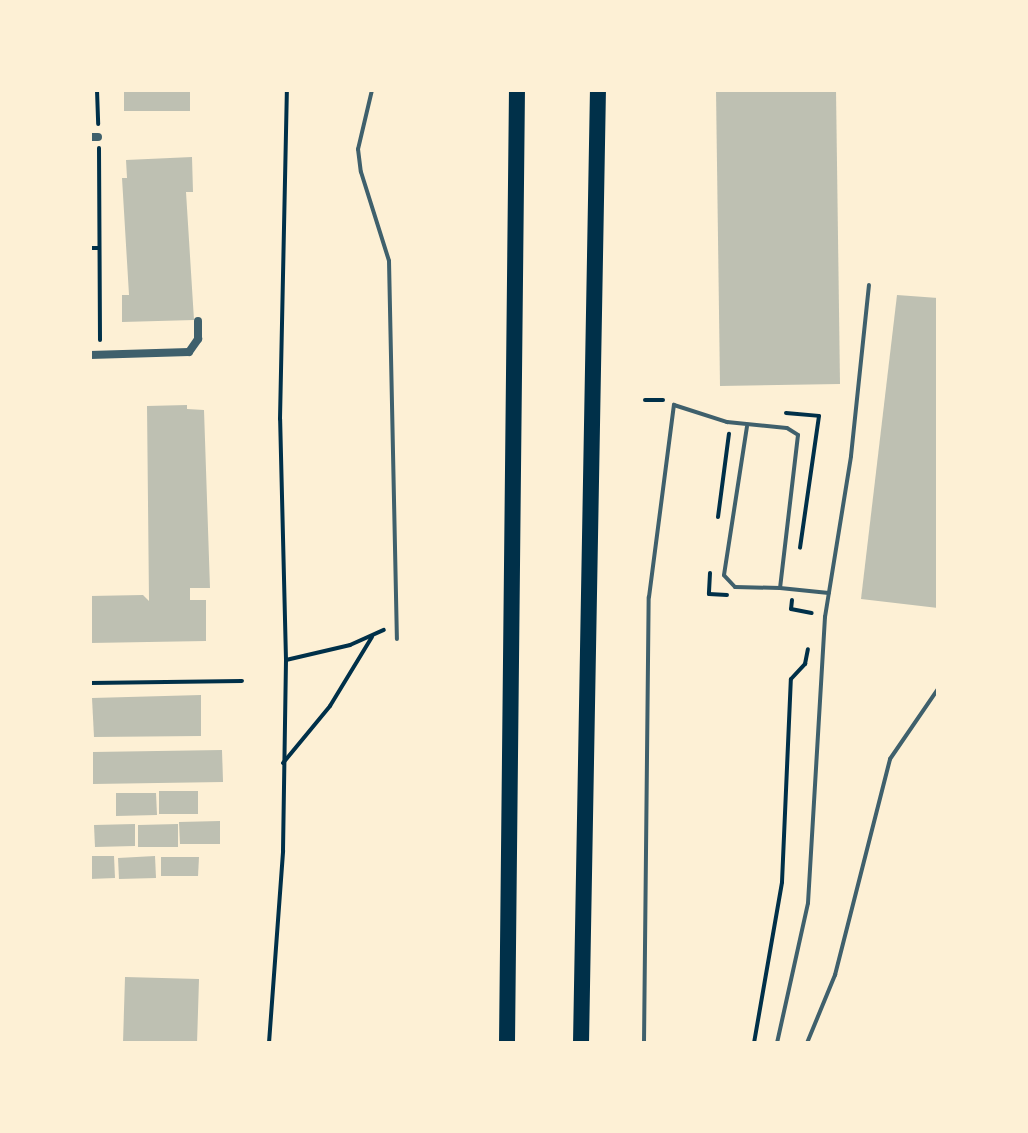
<!DOCTYPE html>
<html>
<head>
<meta charset="utf-8">
<style>
	body { margin:0 }
	#map { position:relative; width:1028px; height:1133px; overflow:hidden; background:#fdf0d5; font-family:Poppins,sans-serif }
	div>[style] { position:absolute }
	.building>* { inset:0; background:#bec0b2 }
	.path>* { height:4px; margin:-2px; padding:0 2px; transform-origin:2px; border-radius:2px; background:#003049 }
	.service>* { height:4px; margin:-2px; padding:0 2px; transform-origin:2px; border-radius:2px; background:#3f606c }
	.minor>* { height:8px; margin:-4px; padding:0 4px; transform-origin:4px; border-radius:4px; background:#3f606c }
	.motorway>* { height:16px; margin:-8px; padding:0 8px; transform-origin:8px; border-radius:8px; background:#003049 }
	span { translate:-50% -50%; white-space:nowrap; text-align:center; line-height:1.15; -webkit-text-stroke:7px #fdf0d5; paint-order:stroke }
	.frame { position:absolute; inset:0; border:92px solid #fdf0d5; pointer-events:none }
</style>
</head>
<body>
<div id="map">
	<div class="building">
		<i style="clip-path:polygon(124px 90px,190px 90px,190px 111px,124px 111px)"></i>
		<i style="clip-path:polygon(716px 90px,836px 90px,840px 384px,720px 386px)"></i>
		<i style="clip-path:polygon(192px 157px,193px 192px,186px 192px,194px 320px,122px 322px,122px 295px,129px 295px,122px 178px,127px 178px,126px 160px)"></i>
		<i style="clip-path:polygon(897px 295px,938px 298px,938px 608px,861px 599px)"></i>
		<i style="clip-path:polygon(187px 405px,187px 409px,204px 410px,210px 588px,190px 588px,190px 600px,206px 600px,206px 641px,90px 643px,90px 596px,143px 595px,149px 601px,147px 406px)"></i>
		<i style="clip-path:polygon(201px 695px,201px 736px,94px 737px,92px 698px)"></i>
		<i style="clip-path:polygon(222px 750px,223px 782px,93px 784px,93px 752px)"></i>
		<i style="clip-path:polygon(159px 791px,198px 791px,198px 814px,159px 814px)"></i>
		<i style="clip-path:polygon(116px 793px,156px 793px,157px 815px,116px 816px)"></i>
		<i style="clip-path:polygon(220px 821px,220px 844px,180px 844px,179px 822px)"></i>
		<i style="clip-path:polygon(135px 824px,135px 846px,95px 847px,94px 825px)"></i>
		<i style="clip-path:polygon(178px 824px,178px 847px,138px 847px,138px 825px)"></i>
		<i style="clip-path:polygon(90px 856px,114px 856px,115px 878px,90px 879px)"></i>
		<i style="clip-path:polygon(155px 856px,156px 878px,119px 879px,118px 858px)"></i>
		<i style="clip-path:polygon(161px 857px,199px 857px,198px 876px,161px 876px)"></i>
		<i style="clip-path:polygon(125px 977px,199px 979px,197px 1043px,123px 1043px)"></i>
	</div>
	<div class="path">
		<i style="left:97px;top:90px;width:34px;rotate:88deg"></i>
		<i style="left:99px;top:148px;width:192px;rotate:89.7deg"></i>
		<i style="left:90px;top:248px;width:9px"></i>
		<i style="left:645px;top:400px;width:18px"></i>
		<i style="left:786px;top:413px;width:33px;rotate:5deg"></i>
		<i style="left:819px;top:416px;width:133px;rotate:98.2deg"></i>
		<i style="left:718px;top:517px;width:84px;rotate:-82.5deg"></i>
		<i style="left:710px;top:573px;width:21px;rotate:93deg"></i>
		<i style="left:709px;top:594px;width:18px;rotate:3deg"></i>
		<i style="left:792px;top:600px;width:9px;rotate:96deg"></i>
		<i style="left:791px;top:609px;width:21px;rotate:11deg"></i>
		<i style="left:286px;top:660px;width:241px;rotate:-91.4deg"></i>
		<i style="left:280px;top:419px;width:329px;rotate:-88.8deg"></i>
		<i style="left:90px;top:683px;width:152px;rotate:-0.8deg"></i>
		<i style="left:283px;top:763px;width:74px;rotate:-50.5deg"></i>
		<i style="left:330px;top:706px;width:81px;rotate:-58.7deg"></i>
		<i style="left:269px;top:1043px;width:193px;rotate:-85.8deg"></i>
		<i style="left:283px;top:851px;width:191px;rotate:-89.1deg"></i>
		<i style="left:286px;top:660px;width:66px;rotate:-13.2deg"></i>
		<i style="left:350px;top:645px;width:37px;rotate:-24deg"></i>
		<i style="left:754px;top:1043px;width:163px;rotate:-80.1deg"></i>
		<i style="left:782px;top:882px;width:203px;rotate:-87.5deg"></i>
		<i style="left:791px;top:679px;width:21px;rotate:-47deg"></i>
		<i style="left:805px;top:664px;width:15px;rotate:-79deg"></i>
	</div>
	<div class="service">
		<i style="left:372px;top:90px;width:61px;rotate:103.3deg"></i>
		<i style="left:358px;top:149px;width:23px;rotate:83deg"></i>
		<i style="left:361px;top:172px;width:93px;rotate:72.5deg"></i>
		<i style="left:389px;top:261px;width:378px;rotate:88.8deg"></i>
		<i style="left:780px;top:588px;width:49px;rotate:5.8deg"></i>
		<i style="left:644px;top:1043px;width:446px;rotate:-89.4deg"></i>
		<i style="left:649px;top:597px;width:194px;rotate:-82.6deg"></i>
		<i style="left:674px;top:405px;width:56px;rotate:17.8deg"></i>
		<i style="left:727px;top:422px;width:60px;rotate:5.7deg"></i>
		<i style="left:787px;top:428px;width:13px;rotate:32deg"></i>
		<i style="left:798px;top:435px;width:154px;rotate:96.7deg"></i>
		<i style="left:780px;top:588px;width:45px;rotate:-178.7deg"></i>
		<i style="left:735px;top:587px;width:16px;rotate:-133deg"></i>
		<i style="left:724px;top:575px;width:150px;rotate:-81.2deg"></i>
		<i style="left:777px;top:1043px;width:143px;rotate:-77.5deg"></i>
		<i style="left:808px;top:903px;width:287px;rotate:-86.6deg"></i>
		<i style="left:825px;top:617px;width:163px;rotate:-80.8deg"></i>
		<i style="left:851px;top:456px;width:172px;rotate:-84deg"></i>
		<i style="left:807px;top:1043px;width:74px;rotate:-67.6deg"></i>
		<i style="left:835px;top:975px;width:223px;rotate:-75.7deg"></i>
		<i style="left:890px;top:759px;width:85px;rotate:-55.6deg"></i>
	</div>
	<div class="minor">
		<i style="left:90px;top:137px;width:8px"></i>
		<i style="left:90px;top:355px;width:99px;rotate:-1.7deg"></i>
		<i style="left:189px;top:352px;width:16px;rotate:-55deg"></i>
		<i style="left:198px;top:339px;width:18px;rotate:-90deg"></i>
	</div>
	<div class="motorway">
		<i style="left:507px;top:1043px;width:953px;rotate:-89.4deg"></i>
		<i style="left:581px;top:1043px;width:953px;rotate:-88.98deg"></i>
	</div>
	<div class="frame"></div>
</div>
</body>
</html>
